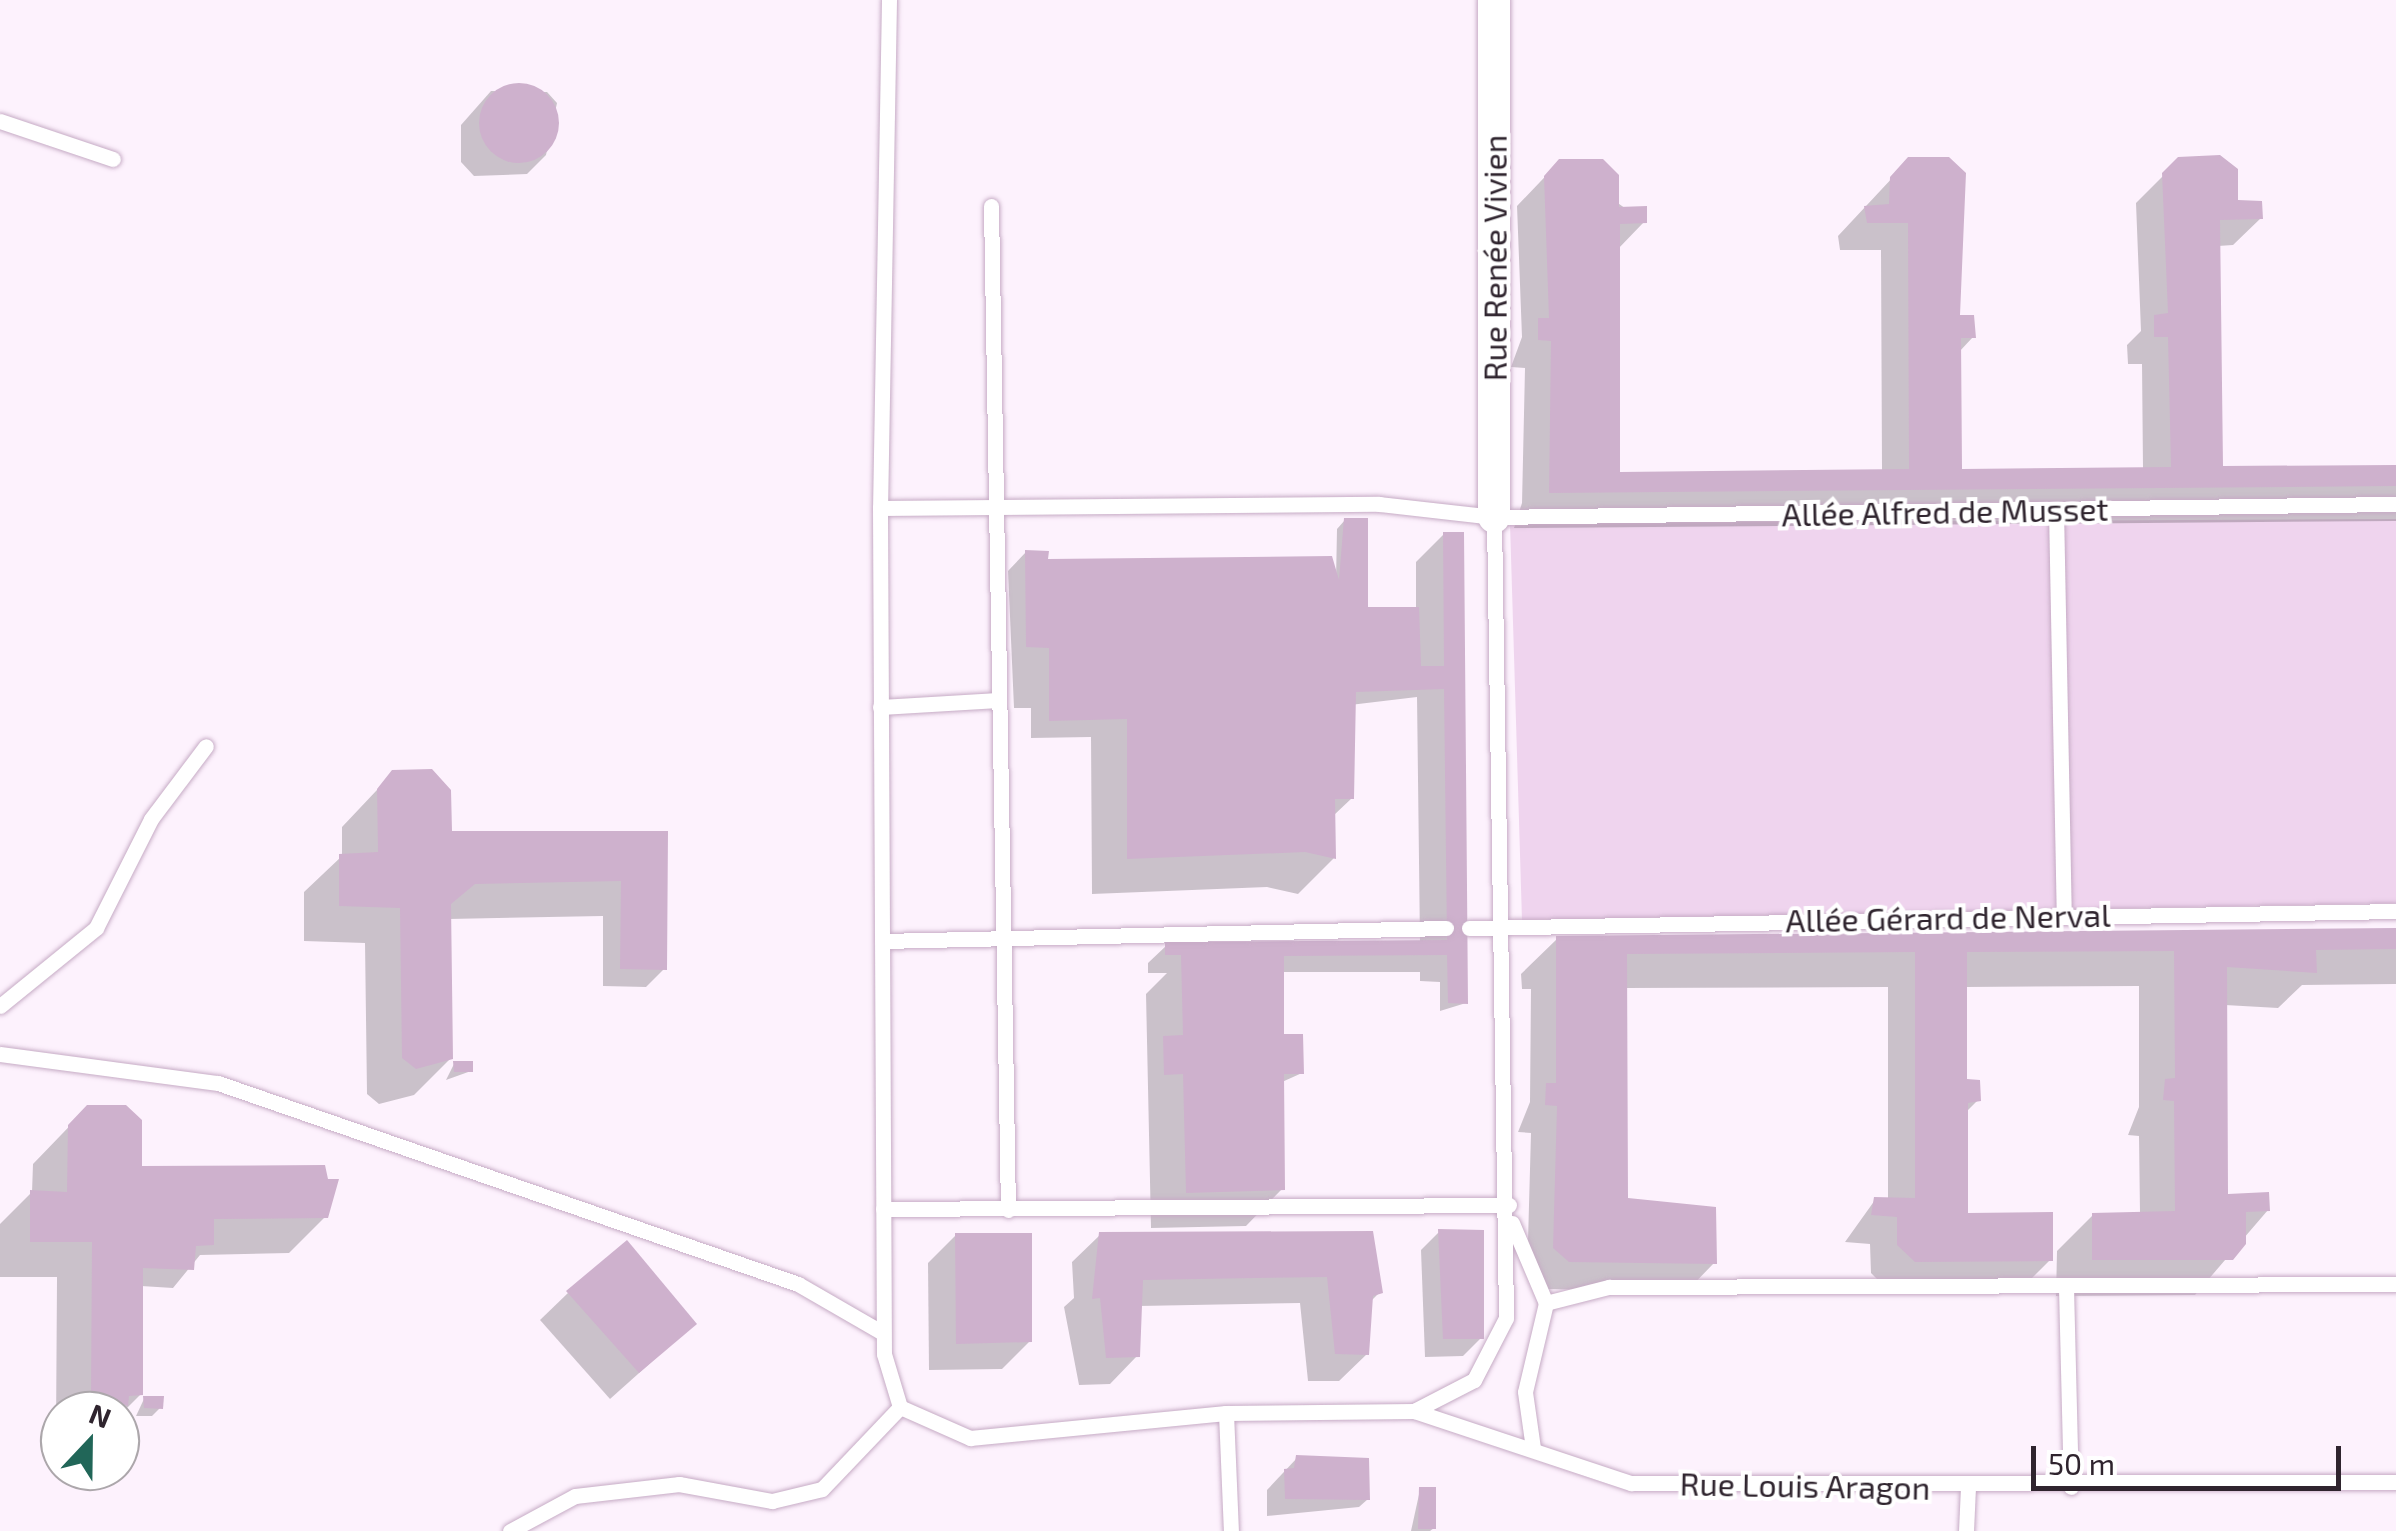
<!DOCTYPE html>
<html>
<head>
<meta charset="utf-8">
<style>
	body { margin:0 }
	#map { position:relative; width:2396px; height:1531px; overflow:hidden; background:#fdf2fd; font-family:"Exo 2",sans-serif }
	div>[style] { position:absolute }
	.green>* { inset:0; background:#efd4ee }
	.shadow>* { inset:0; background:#0003 }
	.building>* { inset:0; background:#ceb1cd }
	.round { border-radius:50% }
	.roads { filter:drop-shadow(0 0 2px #c6abc5) drop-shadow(0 0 2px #c6abc5) }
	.lane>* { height:15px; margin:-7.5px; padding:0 7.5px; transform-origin:7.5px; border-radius:7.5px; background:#fff }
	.street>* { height:32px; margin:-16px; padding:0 16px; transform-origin:16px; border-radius:16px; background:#fff }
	span { translate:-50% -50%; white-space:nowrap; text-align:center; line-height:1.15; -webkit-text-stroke:8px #fff; paint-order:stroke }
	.street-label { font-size:32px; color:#2f242e }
	.north { position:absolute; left:40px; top:1391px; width:100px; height:100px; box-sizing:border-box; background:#fff; border:2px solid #aca7ab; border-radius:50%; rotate:22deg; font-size:28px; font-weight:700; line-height:40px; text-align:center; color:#2f242e }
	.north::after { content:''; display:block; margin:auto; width:35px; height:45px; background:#216658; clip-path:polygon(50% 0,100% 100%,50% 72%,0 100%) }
	.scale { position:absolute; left:2031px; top:1446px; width:310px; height:45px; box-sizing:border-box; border:5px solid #2f242e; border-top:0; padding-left:12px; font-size:30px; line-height:35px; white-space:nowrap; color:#2f242e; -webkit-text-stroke:8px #fff; paint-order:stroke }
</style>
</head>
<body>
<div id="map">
	<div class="green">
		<i style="clip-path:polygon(2396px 519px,2396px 903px,1522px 920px,1510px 523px)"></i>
	</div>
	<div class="shadow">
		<i style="clip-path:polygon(491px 91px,547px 92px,557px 103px,546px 155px,527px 174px,474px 176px,461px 162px,461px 125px)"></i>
		<i style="clip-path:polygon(2180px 159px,2261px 218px,2233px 245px,2218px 246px,2217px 469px,2396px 468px,2396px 521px,1514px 528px,1522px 503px,1525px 368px,1511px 367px,1522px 337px,1517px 206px,1560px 161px,1644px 222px,1617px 250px,1618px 475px,1882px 472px,1881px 250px,1840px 250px,1838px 236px,1909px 160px,1957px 317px,1973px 337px,1959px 352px,1960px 472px,2143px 470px,2142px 364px,2128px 364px,2127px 345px,2141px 331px,2136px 203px)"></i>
		<i style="clip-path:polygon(1345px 520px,1366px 609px,1416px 610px,1416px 562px,1444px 534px,1466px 1003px,1440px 1011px,1440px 982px,1420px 981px,1420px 972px,1282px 972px,1282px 1040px,1302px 1073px,1282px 1082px,1282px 1189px,1246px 1226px,1151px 1228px,1146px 994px,1167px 973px,1148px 973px,1148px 963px,1167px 945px,1420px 943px,1417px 697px,1350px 705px,1352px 798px,1333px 816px,1334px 858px,1298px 894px,1267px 887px,1092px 894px,1091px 737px,1031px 738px,1031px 708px,1014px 708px,1008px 571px,1026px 552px,1046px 562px,1336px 580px,1337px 529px)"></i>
		<i style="clip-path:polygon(393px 773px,449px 833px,665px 834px,664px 969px,646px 987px,603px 986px,603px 916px,449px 919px,451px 1058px,414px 1095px,379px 1104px,367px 1094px,365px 943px,304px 941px,304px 892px,342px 856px,342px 827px)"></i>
		<i style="clip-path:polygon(2396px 930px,2396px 984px,2302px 985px,2278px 1008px,2225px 1005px,2225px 1197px,2268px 1210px,2195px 1295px,2056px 1296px,2057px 1251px,2093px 1215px,2140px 1214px,2139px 1136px,2128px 1135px,2139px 1107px,2139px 986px,1965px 987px,1965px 1082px,1978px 1100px,1966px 1112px,1966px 1215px,2050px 1260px,2022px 1288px,1887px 1289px,1871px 1273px,1870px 1244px,1845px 1242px,1875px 1200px,1888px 1200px,1888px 987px,1624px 988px,1626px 1201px,1714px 1263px,1687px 1291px,1541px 1289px,1527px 1277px,1531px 1133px,1518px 1132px,1530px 1102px,1531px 989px,1522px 989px,1521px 974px,1558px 938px)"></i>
		<i style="clip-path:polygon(454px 1064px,471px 1071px,446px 1080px)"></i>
		<i style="clip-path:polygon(88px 1107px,140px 1168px,325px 1217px,289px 1253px,200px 1255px,173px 1288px,141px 1286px,141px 1394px,120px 1415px,60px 1411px,56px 1430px,57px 1277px,0 1277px,0 1224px,32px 1192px,33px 1164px)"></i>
		<i style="clip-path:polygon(1439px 1232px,1481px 1338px,1463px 1356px,1425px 1357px,1421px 1250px)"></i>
		<i style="clip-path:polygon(1371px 1233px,1380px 1292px,1370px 1302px,1367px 1354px,1339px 1381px,1308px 1381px,1300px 1303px,1139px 1306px,1137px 1356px,1110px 1384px,1079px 1385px,1064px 1307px,1074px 1298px,1072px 1262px,1100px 1235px)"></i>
		<i style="clip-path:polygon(956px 1235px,1030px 1341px,1002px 1369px,929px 1370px,928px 1263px)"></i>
		<i style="clip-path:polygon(568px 1293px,694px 1324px,610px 1399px,540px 1320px)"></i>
		<i style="clip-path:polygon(144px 1399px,160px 1408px,152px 1416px,136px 1416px)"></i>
		<i style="clip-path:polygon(1297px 1458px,1368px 1499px,1359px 1507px,1267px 1516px,1267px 1490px)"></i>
		<i style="clip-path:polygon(1420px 1490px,1434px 1528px,1430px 1531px,1411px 1531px)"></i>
	</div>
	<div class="building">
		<i class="round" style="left:479px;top:83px;width:80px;height:80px"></i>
		<i style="clip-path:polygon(2220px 155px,2238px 169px,2238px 200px,2262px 201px,2263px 219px,2220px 220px,2223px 466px,2396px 465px,2396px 486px,1549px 493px,1551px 341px,1538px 340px,1538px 318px,1549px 318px,1544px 176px,1559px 159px,1603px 159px,1619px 175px,1619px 207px,1647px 206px,1647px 223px,1620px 224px,1620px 472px,1909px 469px,1908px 223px,1867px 223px,1864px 206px,1889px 204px,1890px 177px,1908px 157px,1949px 157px,1966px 173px,1960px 315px,1974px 315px,1976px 338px,1961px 338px,1962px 469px,2171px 467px,2168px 337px,2154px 337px,2154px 315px,2168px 313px,2162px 173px,2178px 157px)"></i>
		<i style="clip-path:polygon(1344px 518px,1368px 518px,1368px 607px,1419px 607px,1421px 666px,1444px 666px,1443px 532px,1464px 532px,1468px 1004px,1448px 1003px,1447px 955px,1284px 956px,1284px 1034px,1303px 1034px,1304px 1074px,1284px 1074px,1285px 1190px,1186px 1193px,1183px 1074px,1164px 1075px,1163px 1036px,1183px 1035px,1181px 955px,1165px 955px,1165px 942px,1447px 940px,1444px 689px,1356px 692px,1354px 799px,1335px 799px,1336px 859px,1305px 852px,1127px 859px,1127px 719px,1049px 721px,1049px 648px,1026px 647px,1025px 550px,1049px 551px,1048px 559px,1332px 556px,1339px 580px)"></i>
		<i style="clip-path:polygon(432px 769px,451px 790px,452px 831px,668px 831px,667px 970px,620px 969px,621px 881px,475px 884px,451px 904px,453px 1059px,416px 1069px,402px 1058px,400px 908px,339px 906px,339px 854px,378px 852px,377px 789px,392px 770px)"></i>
		<i style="clip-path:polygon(2396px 928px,2396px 949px,2316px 950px,2317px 973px,2227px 967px,2228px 1194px,2269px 1192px,2270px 1211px,2246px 1212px,2246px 1244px,2233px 1260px,2092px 1260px,2092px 1213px,2175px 1211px,2174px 1101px,2163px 1100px,2165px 1079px,2175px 1078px,2174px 951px,1967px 952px,1967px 1079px,1980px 1080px,1981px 1101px,1968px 1103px,1968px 1213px,2053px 1212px,2053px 1261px,1915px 1262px,1897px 1245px,1897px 1217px,1871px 1215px,1874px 1197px,1915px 1198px,1915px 952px,1627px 954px,1628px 1198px,1716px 1207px,1717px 1264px,1569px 1262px,1553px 1248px,1557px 1106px,1545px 1105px,1546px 1083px,1556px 1083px,1556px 936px)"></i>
		<i style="clip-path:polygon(453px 1061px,473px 1061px,473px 1072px,454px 1072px)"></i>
		<i style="clip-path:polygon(87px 1105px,126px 1105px,142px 1120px,142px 1166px,325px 1165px,328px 1179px,339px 1179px,328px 1218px,214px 1219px,214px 1245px,196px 1246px,194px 1270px,143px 1268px,143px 1395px,129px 1396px,128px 1406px,91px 1394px,92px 1242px,30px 1242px,30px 1190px,67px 1192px,68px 1125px)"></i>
		<i style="clip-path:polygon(1438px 1229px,1484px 1230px,1484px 1339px,1443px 1339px)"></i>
		<i style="clip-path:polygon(1373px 1231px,1383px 1293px,1373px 1296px,1369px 1355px,1335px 1354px,1327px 1277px,1255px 1278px,1143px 1280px,1140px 1357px,1106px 1358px,1100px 1298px,1092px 1299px,1099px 1232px)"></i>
		<i style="clip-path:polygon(955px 1233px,1032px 1233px,1032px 1342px,956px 1344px)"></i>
		<i style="clip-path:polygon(627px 1240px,697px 1324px,639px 1373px,566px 1291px)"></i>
		<i style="clip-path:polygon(143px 1396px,164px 1396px,163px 1409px,144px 1408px)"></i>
		<i style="clip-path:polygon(1296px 1455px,1369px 1458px,1370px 1500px,1285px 1499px,1284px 1469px,1294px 1468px)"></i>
		<i style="clip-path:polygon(1419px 1487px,1436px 1487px,1436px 1529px,1418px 1529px)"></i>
	</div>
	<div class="roads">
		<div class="lane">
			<i style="left:889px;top:0;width:508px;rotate:91.01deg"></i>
			<i style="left:880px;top:508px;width:846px;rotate:89.73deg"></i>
			<i style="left:884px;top:1354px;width:55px;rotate:73.2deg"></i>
			<i style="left:900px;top:1407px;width:77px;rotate:23.9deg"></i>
			<i style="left:970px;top:1438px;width:257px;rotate:-5.6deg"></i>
			<i style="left:1226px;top:1413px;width:188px;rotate:-0.6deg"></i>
			<i style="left:1414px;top:1411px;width:229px;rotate:18.4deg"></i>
			<i style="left:1631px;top:1483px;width:765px;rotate:-0.07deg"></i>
			<i style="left:0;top:121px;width:119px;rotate:18.6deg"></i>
			<i style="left:991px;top:206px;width:1004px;rotate:89.03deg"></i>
			<i style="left:880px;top:508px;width:499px;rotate:-0.5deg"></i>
			<i style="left:1379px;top:504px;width:116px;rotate:6.4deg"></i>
			<i style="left:1494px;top:517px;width:801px;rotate:89.14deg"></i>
			<i style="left:1506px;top:1318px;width:70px;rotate:117.3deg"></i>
			<i style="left:1474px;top:1380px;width:68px;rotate:152.7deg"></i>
			<i style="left:2056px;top:509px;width:405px;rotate:88.9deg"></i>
			<i style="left:1494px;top:517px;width:902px;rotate:-0.83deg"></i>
			<i style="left:880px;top:707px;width:119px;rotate:-3.4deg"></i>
			<i style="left:1469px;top:928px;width:927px;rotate:-1.05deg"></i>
			<i style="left:882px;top:941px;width:564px;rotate:-1.32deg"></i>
			<i style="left:0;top:1006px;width:124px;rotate:-39.1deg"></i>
			<i style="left:96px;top:928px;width:122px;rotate:-63.2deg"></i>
			<i style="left:151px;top:819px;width:91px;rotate:-53deg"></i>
			<i style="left:0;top:1054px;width:220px;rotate:7.6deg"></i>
			<i style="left:218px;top:1083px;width:614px;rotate:19.11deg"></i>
			<i style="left:798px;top:1284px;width:98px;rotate:30deg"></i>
			<i style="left:883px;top:1209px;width:626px;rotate:-0.37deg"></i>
			<i style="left:1512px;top:1223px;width:87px;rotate:67deg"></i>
			<i style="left:1546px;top:1303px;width:91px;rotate:103.3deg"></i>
			<i style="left:1525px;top:1392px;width:57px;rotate:81.9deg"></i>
			<i style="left:2066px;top:1287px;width:200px;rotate:88.6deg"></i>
			<i style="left:1546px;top:1303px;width:65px;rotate:-14.3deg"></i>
			<i style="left:1609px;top:1287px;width:787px;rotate:-0.22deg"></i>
			<i style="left:1226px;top:1413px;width:118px;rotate:87.6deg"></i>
			<i style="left:510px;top:1531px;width:74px;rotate:-28.3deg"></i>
			<i style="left:575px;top:1496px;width:105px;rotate:-6.6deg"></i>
			<i style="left:679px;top:1484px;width:95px;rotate:10.4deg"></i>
			<i style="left:772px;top:1501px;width:51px;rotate:-13.5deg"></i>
			<i style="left:822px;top:1489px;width:113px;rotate:-46.4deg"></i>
			<i style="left:1966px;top:1531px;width:44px;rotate:-87.4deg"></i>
		</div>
		<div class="street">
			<i style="left:1494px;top:517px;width:517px;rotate:-90deg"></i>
		</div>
	</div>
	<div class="street-label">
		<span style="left:1494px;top:258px;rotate:-90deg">Rue Renée Vivien</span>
		<span style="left:1945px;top:511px;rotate:-1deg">Allée Alfred de Musset</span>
		<span style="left:1948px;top:917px;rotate:-1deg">Allée Gérard de Nerval</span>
		<span style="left:1805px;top:1485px;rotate:1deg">Rue Louis Aragon</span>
	</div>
	<div class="north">N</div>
	<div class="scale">50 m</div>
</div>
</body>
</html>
